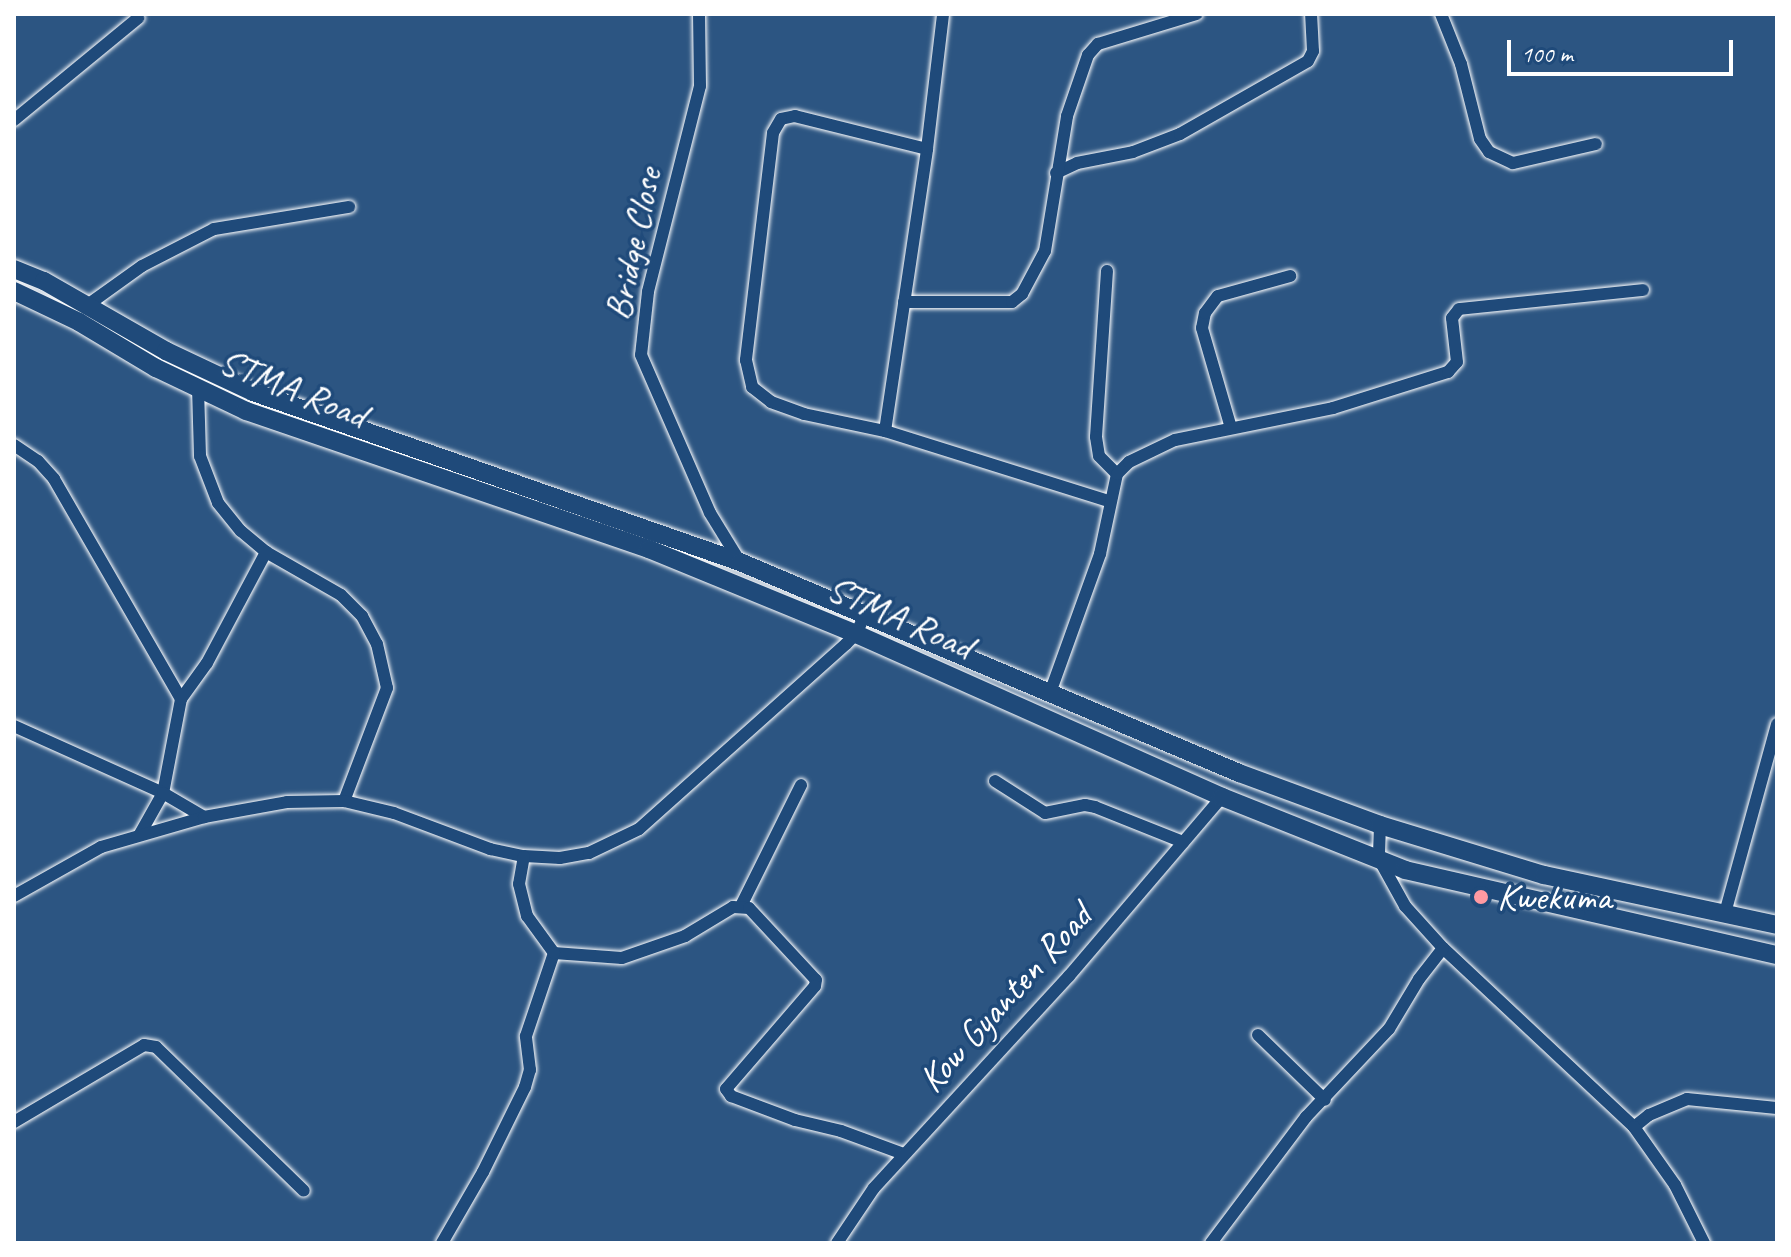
<!DOCTYPE html>
<html>
<head>
<meta charset="utf-8">
<style>
	body { margin:0 }
	#map { position:relative; width:1791px; height:1257px; overflow:hidden; background:#2c5582; font-family:Caveat,sans-serif }
	div>[style] { position:absolute }
	.roads { filter:drop-shadow(0 0 2px #fff) drop-shadow(0 0 2px #fff) }
	.street>* { height:12px; margin:-6px; padding:0 6px; transform-origin:6px; border-radius:6px; background:#1f4a7a }
	.secondary>* { height:18px; margin:-9px; padding:0 9px; transform-origin:9px; border-radius:9px; background:#1f4a7a }
	.dots>* { width:22px; height:22px; translate:-50% -50%; box-sizing:border-box; border:4px solid #1f4a7a; border-radius:50% }
	span { translate:-50% -50%; white-space:nowrap; text-align:center; line-height:1.15; -webkit-text-stroke:7px #1f4a7a; paint-order:stroke }
	.street-label { font-size:38px; color:#fff }
	.poi-label { font-size:38px; color:#fff }
	.left { translate:0 -50%; text-align:left }
	.frame { position:absolute; inset:0; border:16px solid #fff; pointer-events:none }
	.scale { position:absolute; left:1507px; top:40px; width:226px; height:36px; box-sizing:border-box; border:4px solid #fff; border-top:0; padding-left:10px; font-size:24px; line-height:28px; white-space:nowrap; color:#fff; -webkit-text-stroke:6px #1f4a7a; paint-order:stroke }
</style>
</head>
<body>
<div id="map">
	<div class="roads">
		<div class="street">
			<i style="left:699px;top:14px;width:72px;rotate:89.2deg"></i>
			<i style="left:700px;top:86px;width:212px;rotate:104.2deg"></i>
			<i style="left:648px;top:292px;width:63px;rotate:96.3deg"></i>
			<i style="left:641px;top:355px;width:172px;rotate:66.4deg"></i>
			<i style="left:710px;top:513px;width:57px;rotate:58.5deg"></i>
			<i style="left:1441px;top:14px;width:54px;rotate:68.2deg"></i>
			<i style="left:1461px;top:64px;width:77px;rotate:75.8deg"></i>
			<i style="left:1480px;top:139px;width:16px;rotate:55deg"></i>
			<i style="left:1489px;top:152px;width:26px;rotate:25deg"></i>
			<i style="left:1513px;top:163px;width:85px;rotate:-12.9deg"></i>
			<i style="left:14px;top:120px;width:161px;rotate:-39.4deg"></i>
			<i style="left:927px;top:149px;width:136px;rotate:-166deg"></i>
			<i style="left:795px;top:116px;width:14px;rotate:168deg"></i>
			<i style="left:781px;top:119px;width:16px;rotate:120deg"></i>
			<i style="left:773px;top:133px;width:229px;rotate:96.8deg"></i>
			<i style="left:746px;top:360px;width:28px;rotate:77deg"></i>
			<i style="left:752px;top:387px;width:24px;rotate:38deg"></i>
			<i style="left:771px;top:402px;width:35px;rotate:20deg"></i>
			<i style="left:804px;top:414px;width:83px;rotate:11.9deg"></i>
			<i style="left:885px;top:431px;width:235px;rotate:17.4deg"></i>
			<i style="left:1056px;top:173px;width:23px;rotate:-25deg"></i>
			<i style="left:1077px;top:163px;width:57px;rotate:-11.1deg"></i>
			<i style="left:1133px;top:152px;width:50px;rotate:-21deg"></i>
			<i style="left:1180px;top:134px;width:147px;rotate:-29.7deg"></i>
			<i style="left:1308px;top:61px;width:11px;rotate:-63deg"></i>
			<i style="left:1313px;top:51px;width:37px;rotate:-93deg"></i>
			<i style="left:1107px;top:271px;width:166px;rotate:93.8deg"></i>
			<i style="left:1096px;top:437px;width:19px;rotate:81deg"></i>
			<i style="left:1099px;top:456px;width:25px;rotate:45deg"></i>
			<i style="left:904px;top:302px;width:108px"></i>
			<i style="left:1012px;top:302px;width:13px;rotate:-39deg"></i>
			<i style="left:1022px;top:294px;width:49px;rotate:-61.9deg"></i>
			<i style="left:1045px;top:251px;width:137px;rotate:-80.7deg"></i>
			<i style="left:1067px;top:116px;width:65px;rotate:-71deg"></i>
			<i style="left:1088px;top:55px;width:15px;rotate:-48deg"></i>
			<i style="left:1098px;top:44px;width:103px;rotate:-16.9deg"></i>
			<i style="left:89px;top:304px;width:65px;rotate:-35.6deg"></i>
			<i style="left:142px;top:266px;width:81px;rotate:-27.2deg"></i>
			<i style="left:214px;top:229px;width:137px;rotate:-9.3deg"></i>
			<i style="left:198px;top:388px;width:68px;rotate:88.3deg"></i>
			<i style="left:200px;top:456px;width:50px;rotate:69deg"></i>
			<i style="left:218px;top:503px;width:36px;rotate:51deg"></i>
			<i style="left:241px;top:531px;width:33px;rotate:40deg"></i>
			<i style="left:266px;top:552px;width:86px;rotate:29.8deg"></i>
			<i style="left:341px;top:595px;width:30px;rotate:45deg"></i>
			<i style="left:362px;top:616px;width:32px;rotate:62deg"></i>
			<i style="left:377px;top:644px;width:45px;rotate:77.2deg"></i>
			<i style="left:387px;top:688px;width:121px;rotate:110.8deg"></i>
			<i style="left:1231px;top:428px;width:104px;rotate:-106.2deg"></i>
			<i style="left:1202px;top:328px;width:15px;rotate:-79deg"></i>
			<i style="left:1205px;top:313px;width:21px;rotate:-53deg"></i>
			<i style="left:1218px;top:296px;width:75px;rotate:-15.5deg"></i>
			<i style="left:885px;top:431px;width:285px;rotate:-81.5deg"></i>
			<i style="left:927px;top:149px;width:136px;rotate:-83.2deg"></i>
			<i style="left:14px;top:445px;width:29px;rotate:34deg"></i>
			<i style="left:38px;top:461px;width:24px;rotate:48deg"></i>
			<i style="left:54px;top:479px;width:254px;rotate:60deg"></i>
			<i style="left:181px;top:699px;width:96px;rotate:100.8deg"></i>
			<i style="left:163px;top:793px;width:47px;rotate:119.3deg"></i>
			<i style="left:1050px;top:693px;width:148px;rotate:-70.2deg"></i>
			<i style="left:1100px;top:554px;width:82px;rotate:-78deg"></i>
			<i style="left:1117px;top:474px;width:17px;rotate:-45deg"></i>
			<i style="left:1129px;top:462px;width:51px;rotate:-25.6deg"></i>
			<i style="left:1175px;top:440px;width:161px;rotate:-11.4deg"></i>
			<i style="left:1333px;top:408px;width:121px;rotate:-17.4deg"></i>
			<i style="left:1448px;top:372px;width:13px;rotate:-48deg"></i>
			<i style="left:1457px;top:362px;width:44px;rotate:-96.5deg"></i>
			<i style="left:1452px;top:318px;width:11px;rotate:-52deg"></i>
			<i style="left:1459px;top:309px;width:185px;rotate:-5.9deg"></i>
			<i style="left:181px;top:699px;width:44px;rotate:-54.2deg"></i>
			<i style="left:207px;top:663px;width:126px;rotate:-62deg"></i>
			<i style="left:14px;top:726px;width:163px;rotate:24.2deg"></i>
			<i style="left:163px;top:793px;width:48px;rotate:30.3deg"></i>
			<i style="left:995px;top:781px;width:59px;rotate:32.6deg"></i>
			<i style="left:1045px;top:813px;width:41px;rotate:-11.3deg"></i>
			<i style="left:1085px;top:805px;width:10px;rotate:11deg"></i>
			<i style="left:1095px;top:807px;width:95px;rotate:21.7deg"></i>
			<i style="left:1380px;top:825px;width:34px;rotate:92deg"></i>
			<i style="left:1379px;top:859px;width:54px;rotate:61deg"></i>
			<i style="left:1405px;top:906px;width:57px;rotate:47.9deg"></i>
			<i style="left:1443px;top:948px;width:262px;rotate:43.1deg"></i>
			<i style="left:1634px;top:1127px;width:19px;rotate:-39deg"></i>
			<i style="left:1649px;top:1115px;width:41px;rotate:-22.8deg"></i>
			<i style="left:1687px;top:1099px;width:90px;rotate:5.7deg"></i>
			<i style="left:14px;top:896px;width:100px;rotate:-29.4deg"></i>
			<i style="left:101px;top:847px;width:107px;rotate:-16.2deg"></i>
			<i style="left:204px;top:817px;width:84px;rotate:-10.2deg"></i>
			<i style="left:287px;top:802px;width:57px;rotate:-1deg"></i>
			<i style="left:344px;top:801px;width:51px;rotate:13.5deg"></i>
			<i style="left:394px;top:813px;width:103px;rotate:20.6deg"></i>
			<i style="left:490px;top:849px;width:35px;rotate:12deg"></i>
			<i style="left:524px;top:856px;width:36px;rotate:3deg"></i>
			<i style="left:560px;top:858px;width:29px;rotate:-10deg"></i>
			<i style="left:589px;top:853px;width:55px;rotate:-25.6deg"></i>
			<i style="left:639px;top:829px;width:278px;rotate:-41.8deg"></i>
			<i style="left:846px;top:644px;width:14px;rotate:-45deg"></i>
			<i style="left:856px;top:634px;width:23px;rotate:-65deg"></i>
			<i style="left:741px;top:906px;width:135px;rotate:-63.6deg"></i>
			<i style="left:1725px;top:913px;width:196px;rotate:-74.6deg"></i>
			<i style="left:554px;top:953px;width:68px;rotate:4.2deg"></i>
			<i style="left:622px;top:958px;width:67px;rotate:-19.2deg"></i>
			<i style="left:685px;top:936px;width:56px;rotate:-31.1deg"></i>
			<i style="left:733px;top:907px;width:16px;rotate:4deg"></i>
			<i style="left:749px;top:908px;width:98px;rotate:47.1deg"></i>
			<i style="left:816px;top:980px;width:6px;rotate:99deg"></i>
			<i style="left:815px;top:986px;width:136px;rotate:130.8deg"></i>
			<i style="left:726px;top:1089px;width:9px;rotate:54deg"></i>
			<i style="left:731px;top:1096px;width:68px;rotate:20.6deg"></i>
			<i style="left:795px;top:1120px;width:47px;rotate:13.4deg"></i>
			<i style="left:841px;top:1131px;width:67px;rotate:20.1deg"></i>
			<i style="left:1258px;top:1035px;width:93px;rotate:44.1deg"></i>
			<i style="left:14px;top:1122px;width:151px;rotate:-30.6deg"></i>
			<i style="left:144px;top:1045px;width:12px;rotate:9deg"></i>
			<i style="left:156px;top:1047px;width:206px;rotate:44.2deg"></i>
			<i style="left:1634px;top:1127px;width:71px;rotate:54.7deg"></i>
			<i style="left:1675px;top:1185px;width:65px;rotate:63.4deg"></i>
			<i style="left:442px;top:1243px;width:82px;rotate:-60deg"></i>
			<i style="left:483px;top:1172px;width:95px;rotate:-63.7deg"></i>
			<i style="left:525px;top:1087px;width:18px;rotate:-74deg"></i>
			<i style="left:530px;top:1070px;width:34px;rotate:-97deg"></i>
			<i style="left:526px;top:1036px;width:88px;rotate:-71.4deg"></i>
			<i style="left:554px;top:953px;width:46px;rotate:-126.1deg"></i>
			<i style="left:527px;top:916px;width:33px;rotate:-104deg"></i>
			<i style="left:519px;top:884px;width:28px;rotate:-80deg"></i>
			<i style="left:837px;top:1243px;width:66px;rotate:-56.1deg"></i>
			<i style="left:874px;top:1188px;width:288px;rotate:-47.4deg"></i>
			<i style="left:1069px;top:976px;width:235px;rotate:-49.5deg"></i>
			<i style="left:1211px;top:1243px;width:158px;rotate:-53deg"></i>
			<i style="left:1306px;top:1117px;width:121px;rotate:-46.7deg"></i>
			<i style="left:1389px;top:1029px;width:58px;rotate:-59deg"></i>
			<i style="left:1419px;top:979px;width:39px;rotate:-52deg"></i>
		</div>
		<div class="secondary">
			<i style="left:14px;top:269px;width:32px;rotate:22deg"></i>
			<i style="left:44px;top:281px;width:141px;rotate:29.8deg"></i>
			<i style="left:166px;top:351px;width:96px;rotate:25.2deg"></i>
			<i style="left:253px;top:392px;width:516px;rotate:19.24deg"></i>
			<i style="left:740px;top:562px;width:542px;rotate:22.92deg"></i>
			<i style="left:1239px;top:773px;width:150px;rotate:20.2deg"></i>
			<i style="left:1380px;top:825px;width:171px;rotate:17deg"></i>
			<i style="left:1544px;top:875px;width:238px;rotate:12.1deg"></i>
			<i style="left:14px;top:291px;width:72px;rotate:25.5deg"></i>
			<i style="left:79px;top:322px;width:90px;rotate:30.9deg"></i>
			<i style="left:156px;top:368px;width:100px;rotate:25.5deg"></i>
			<i style="left:246px;top:411px;width:426px;rotate:18.9deg"></i>
			<i style="left:649px;top:549px;width:224px;rotate:22.3deg"></i>
			<i style="left:856px;top:634px;width:401px;rotate:24deg"></i>
			<i style="left:1222px;top:797px;width:197px;rotate:21.7deg"></i>
			<i style="left:1405px;top:870px;width:382px;rotate:12.9deg"></i>
		</div>
	</div>
	<div class="dots">
		<i style="left:1481px;top:897px;background:#ff9aa2"></i>
	</div>
	<div class="street-label">
		<span style="left:633px;top:244px;rotate:-78deg">Bridge Close</span>
		<span style="left:293px;top:388px;rotate:22deg">STMA Road</span>
		<span style="left:900px;top:617px;rotate:24deg">STMA Road</span>
		<span style="left:1005px;top:998px;rotate:-48deg">Kow Gyanten Road</span>
	</div>
	<div class="poi-label">
		<span class="left" style="left:1497px;top:897px">Kwekuma</span>
	</div>
	<div class="frame"></div>
	<div class="scale">100 m</div>
</div>
</body>
</html>
